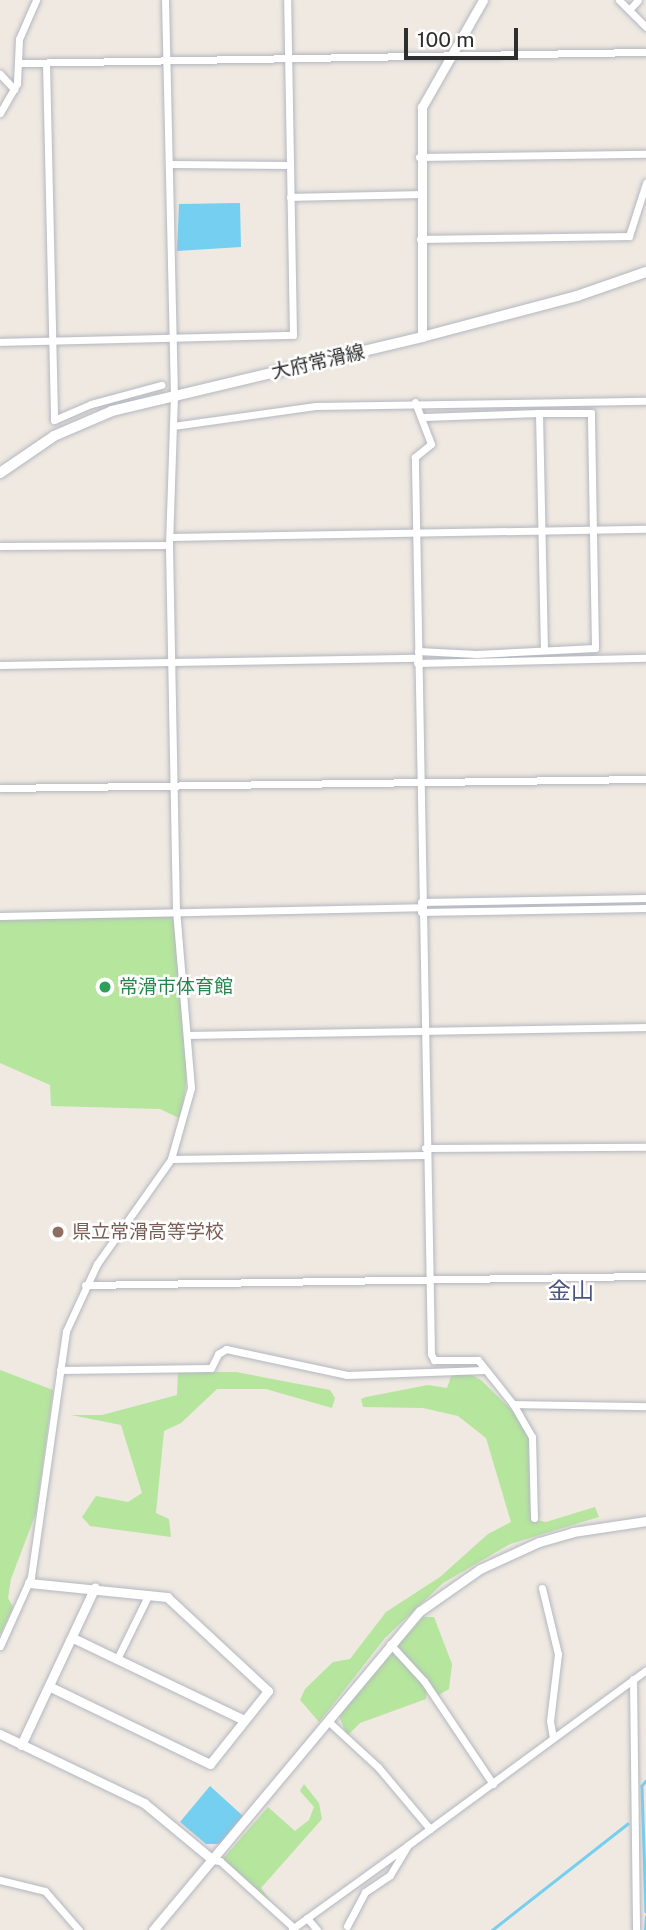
<!DOCTYPE html>
<html>
<head>
<meta charset="utf-8">
<style>
	body { margin:0 }
	#map { position:relative; width:646px; height:1930px; overflow:hidden; background:#efe9e1; font-family:"Public Sans","Noto Sans JP",sans-serif }
	div>[style] { position:absolute }
	.green>* { inset:0; background:#b6e59e }
	.water>* { inset:0; background:#75cff0 }
	.stream>* { height:2.5px; margin:-1.25px; padding:0 1.25px; transform-origin:1.25px; border-radius:1.25px; background:#75cff0 }
	.roads { filter:drop-shadow(0 0 2px #b4b7c1) drop-shadow(0 0 2px #b4b7c1) }
	.minor>* { height:7px; margin:-3.5px; padding:0 3.5px; transform-origin:3.5px; border-radius:3.5px; background:#fff }
	.tertiary>* { height:9px; margin:-4.5px; padding:0 4.5px; transform-origin:4.5px; border-radius:4.5px; background:#fff }
	.secondary>* { height:10px; margin:-5px; padding:0 5px; transform-origin:5px; border-radius:5px; background:#fff }
	.dots>* { width:19px; height:19px; translate:-50% -50%; box-sizing:border-box; border:4px solid #fff; border-radius:50% }
	span { translate:-50% -50%; white-space:nowrap; text-align:center; line-height:1.15; -webkit-text-stroke:5px #fff; paint-order:stroke }
	.street-label { font-size:19px; color:#2e2e2e }
	.leisure-label { font-size:19px; color:#27864d }
	.left { translate:0 -50%; text-align:left }
	.education-label { font-size:19px; color:#785e54 }
	.quarter-label { font-size:23px; color:#4d5680 }
	.scale { position:absolute; left:404px; top:28px; width:114px; height:32px; box-sizing:border-box; border:4px solid #2e2e2e; border-top:0; padding-left:9px; font-size:21px; line-height:24px; white-space:nowrap; color:#2e2e2e; -webkit-text-stroke:5px #fff; paint-order:stroke }
</style>
</head>
<body>
<div id="map">
	<div class="green">
		<i style="clip-path:polygon(173px 915px,188px 1069px,181px 1119px,160px 1109px,51px 1106px,50px 1085px,0 1063px,0 918px)"></i>
		<i style="clip-path:polygon(0 1370px,53px 1390px,36px 1513px,11px 1579px,8px 1598px,13px 1607px,0 1635px)"></i>
		<i style="clip-path:polygon(178px 1372px,236px 1372px,330px 1390px,335px 1398px,332px 1408px,266px 1389px,217px 1389px,181px 1423px,164px 1431px,156px 1513px,169px 1519px,171px 1537px,90px 1526px,82px 1517px,96px 1496px,128px 1502px,142px 1493px,121px 1425px,71px 1415px,102px 1415px,177px 1395px)"></i>
		<i style="clip-path:polygon(452px 1374px,470px 1374px,481px 1380px,516px 1414px,530px 1436px,531px 1519px,546px 1522px,595px 1507px,599px 1517px,510px 1544px,443px 1583px,385px 1638px,319px 1722px,300px 1700px,305px 1689px,333px 1662px,350px 1659px,386px 1612px,440px 1577px,488px 1534px,511px 1522px,486px 1438px,458px 1416px,423px 1408px,363px 1407px,361px 1399px,366px 1397px,428px 1385px,447px 1388px)"></i>
		<i style="clip-path:polygon(423px 1617px,434px 1617px,452px 1664px,449px 1689px,437px 1696px,397px 1645px)"></i>
		<i style="clip-path:polygon(394px 1650px,427px 1689px,426px 1699px,360px 1723px,347px 1736px,339px 1716px)"></i>
		<i style="clip-path:polygon(304px 1784px,319px 1803px,322px 1819px,261px 1888px,274px 1906px,223px 1859px,268px 1807px,295px 1831px,309px 1820px,314px 1807px,300px 1791px)"></i>
	</div>
	<div class="water">
		<i style="clip-path:polygon(240px 203px,241px 247px,177px 251px,179px 204px)"></i>
		<i style="clip-path:polygon(210px 1786px,243px 1816px,220px 1844px,206px 1844px,180px 1822px)"></i>
	</div>
	<div class="stream">
		<i style="left:646px;top:1781px;width:6px;rotate:129deg"></i>
		<i style="left:642px;top:1786px;width:125px;rotate:88.2deg"></i>
		<i style="left:492px;top:1930px;width:172px;rotate:-38.1deg"></i>
		<i style="left:645px;top:1930px;width:13px;rotate:-86deg"></i>
	</div>
	<div class="roads">
		<div class="minor">
			<i style="left:619px;top:0;width:38px;rotate:45deg"></i>
			<i style="left:629px;top:10px;width:13px;rotate:-48deg"></i>
			<i style="left:19px;top:63px;width:627px;rotate:-1.01deg"></i>
			<i style="left:46px;top:63px;width:357px;rotate:88.7deg"></i>
			<i style="left:54px;top:420px;width:40px;rotate:-23.4deg"></i>
			<i style="left:91px;top:404px;width:73px;rotate:-15.2deg"></i>
			<i style="left:0;top:74px;width:21px;rotate:47deg"></i>
			<i style="left:0;top:113px;width:34px;rotate:-60deg"></i>
			<i style="left:17px;top:83px;width:44px;rotate:-87.4deg"></i>
			<i style="left:19px;top:39px;width:43px;rotate:-66.4deg"></i>
			<i style="left:419px;top:157px;width:227px;rotate:-0.8deg"></i>
			<i style="left:170px;top:164px;width:120px;rotate:0.5deg"></i>
			<i style="left:290px;top:197px;width:129px;rotate:-1.3deg"></i>
			<i style="left:420px;top:239px;width:209px;rotate:-0.8deg"></i>
			<i style="left:629px;top:236px;width:56px;rotate:-72.2deg"></i>
			<i style="left:0;top:342px;width:293px;rotate:-1.4deg"></i>
			<i style="left:293px;top:335px;width:335px;rotate:-91deg"></i>
			<i style="left:415px;top:402px;width:45px;rotate:69.1deg"></i>
			<i style="left:431px;top:444px;width:21px;rotate:141deg"></i>
			<i style="left:415px;top:457px;width:7px;rotate:90deg"></i>
			<i style="left:415px;top:464px;width:890px;rotate:88.97deg"></i>
			<i style="left:431px;top:1354px;width:7px;rotate:63deg"></i>
			<i style="left:434px;top:1360px;width:44px"></i>
			<i style="left:478px;top:1360px;width:56px;rotate:51.5deg"></i>
			<i style="left:513px;top:1404px;width:38px;rotate:60deg"></i>
			<i style="left:532px;top:1437px;width:81px;rotate:88.6deg"></i>
			<i style="left:424px;top:417px;width:115px;rotate:-2deg"></i>
			<i style="left:173px;top:426px;width:144px;rotate:-8deg"></i>
			<i style="left:316px;top:406px;width:330px;rotate:-0.9deg"></i>
			<i style="left:170px;top:537px;width:476px;rotate:-1deg"></i>
			<i style="left:0;top:546px;width:169px;rotate:-0.3deg"></i>
			<i style="left:418px;top:651px;width:58px;rotate:3deg"></i>
			<i style="left:476px;top:654px;width:119px;rotate:-2.9deg"></i>
			<i style="left:595px;top:648px;width:235px;rotate:-91deg"></i>
			<i style="left:591px;top:413px;width:52px;rotate:180deg"></i>
			<i style="left:539px;top:413px;width:236px;rotate:88.8deg"></i>
			<i style="left:417px;top:663px;width:229px;rotate:-1.3deg"></i>
			<i style="left:0;top:665px;width:417px;rotate:-1deg"></i>
			<i style="left:0;top:788px;width:646px;rotate:-0.8deg"></i>
			<i style="left:421px;top:902px;width:225px;rotate:-1deg"></i>
			<i style="left:421px;top:912px;width:225px;rotate:-1deg"></i>
			<i style="left:0;top:916px;width:421px;rotate:-1.2deg"></i>
			<i style="left:189px;top:1035px;width:457px;rotate:-1deg"></i>
			<i style="left:425px;top:1148px;width:221px;rotate:-0.3deg"></i>
			<i style="left:171px;top:1159px;width:254px;rotate:-0.9deg"></i>
			<i style="left:85px;top:1285px;width:561px;rotate:-0.92deg"></i>
			<i style="left:60px;top:1370px;width:151px;rotate:-0.8deg"></i>
			<i style="left:211px;top:1368px;width:16px;rotate:-63deg"></i>
			<i style="left:218px;top:1354px;width:9px;rotate:-32deg"></i>
			<i style="left:226px;top:1349px;width:124px;rotate:12.1deg"></i>
			<i style="left:347px;top:1375px;width:137px;rotate:-2.1deg"></i>
			<i style="left:513px;top:1404px;width:133px;rotate:0.9deg"></i>
			<i style="left:542px;top:1588px;width:68px;rotate:76.4deg"></i>
			<i style="left:558px;top:1654px;width:67px;rotate:96.8deg"></i>
			<i style="left:550px;top:1721px;width:17px;rotate:80deg"></i>
			<i style="left:390px;top:1644px;width:50px;rotate:47.4deg"></i>
			<i style="left:424px;top:1681px;width:124px;rotate:56.2deg"></i>
			<i style="left:0;top:1646px;width:76px;rotate:-65.8deg"></i>
			<i style="left:31px;top:1577px;width:248px;rotate:-81.9deg"></i>
			<i style="left:66px;top:1331px;width:74px;rotate:-65.2deg"></i>
			<i style="left:97px;top:1264px;width:128px;rotate:-54.8deg"></i>
			<i style="left:171px;top:1159px;width:74px;rotate:-74.3deg"></i>
			<i style="left:191px;top:1088px;width:178px;rotate:-94.8deg"></i>
			<i style="left:176px;top:911px;width:366px;rotate:-91.1deg"></i>
			<i style="left:169px;top:545px;width:149px;rotate:-88.1deg"></i>
			<i style="left:174px;top:396px;width:396px;rotate:-91.3deg"></i>
			<i style="left:117px;top:1659px;width:72px;rotate:-63.8deg"></i>
			<i style="left:633px;top:1679px;width:251px;rotate:89.3deg"></i>
			<i style="left:329px;top:1722px;width:67px;rotate:42.6deg"></i>
			<i style="left:378px;top:1767px;width:81px;rotate:50deg"></i>
			<i style="left:213px;top:1860px;width:7px;rotate:8deg"></i>
			<i style="left:220px;top:1861px;width:100px;rotate:42.2deg"></i>
			<i style="left:0;top:1880px;width:46px;rotate:13.7deg"></i>
			<i style="left:45px;top:1891px;width:52px;rotate:48.9deg"></i>
			<i style="left:307px;top:1918px;width:123px;rotate:-35.8deg"></i>
			<i style="left:347px;top:1926px;width:38px;rotate:-62deg"></i>
			<i style="left:365px;top:1892px;width:30px;rotate:-34deg"></i>
			<i style="left:390px;top:1875px;width:35px;rotate:-59deg"></i>
			<i style="left:408px;top:1845px;width:295px;rotate:-36.3deg"></i>
			<i style="left:292px;top:1929px;width:19px;rotate:-36deg"></i>
			<i style="left:307px;top:1918px;width:16px;rotate:50deg"></i>
		</div>
		<div class="tertiary">
			<i style="left:422px;top:337px;width:230px;rotate:-90deg"></i>
			<i style="left:422px;top:107px;width:123px;rotate:-60.3deg"></i>
			<i style="left:29px;top:1583px;width:139px;rotate:5.8deg"></i>
			<i style="left:167px;top:1597px;width:138px;rotate:42.9deg"></i>
			<i style="left:268px;top:1691px;width:93px;rotate:128.5deg"></i>
			<i style="left:210px;top:1764px;width:179px;rotate:-154.2deg"></i>
			<i style="left:73px;top:1638px;width:190px;rotate:25.6deg"></i>
			<i style="left:0;top:1734px;width:160px;rotate:25.6deg"></i>
			<i style="left:144px;top:1803px;width:89px;rotate:39.6deg"></i>
			<i style="left:21px;top:1745px;width:174px;rotate:-64.9deg"></i>
			<i style="left:153px;top:1930px;width:416px;rotate:-50.1deg"></i>
			<i style="left:420px;top:1611px;width:73px;rotate:-35deg"></i>
			<i style="left:480px;top:1569px;width:65px;rotate:-24.6deg"></i>
			<i style="left:539px;top:1542px;width:35px;rotate:-16deg"></i>
			<i style="left:573px;top:1532px;width:74px;rotate:-8.6deg"></i>
		</div>
		<div class="secondary">
			<i style="left:0;top:473px;width:65px;rotate:-34.4deg"></i>
			<i style="left:54px;top:436px;width:63px;rotate:-23.3deg"></i>
			<i style="left:112px;top:411px;width:319px;rotate:-13.4deg"></i>
			<i style="left:422px;top:337px;width:160px;rotate:-14.8deg"></i>
			<i style="left:577px;top:296px;width:73px;rotate:-19.2deg"></i>
		</div>
	</div>
	<div class="dots">
		<i style="left:105px;top:987px;background:#2e9e5b"></i>
		<i style="left:58px;top:1232px;background:#8d6e63"></i>
	</div>
	<div class="street-label">
		<span style="left:318px;top:362px;rotate:-13deg">大府常滑線</span>
	</div>
	<div class="leisure-label">
		<span class="left" style="left:119px;top:987px">常滑市体育館</span>
	</div>
	<div class="education-label">
		<span class="left" style="left:72px;top:1232px">県立常滑高等学校</span>
	</div>
	<div class="quarter-label">
		<span style="left:571px;top:1291px">金山</span>
	</div>
	<div class="scale">100 m</div>
</div>
</body>
</html>
